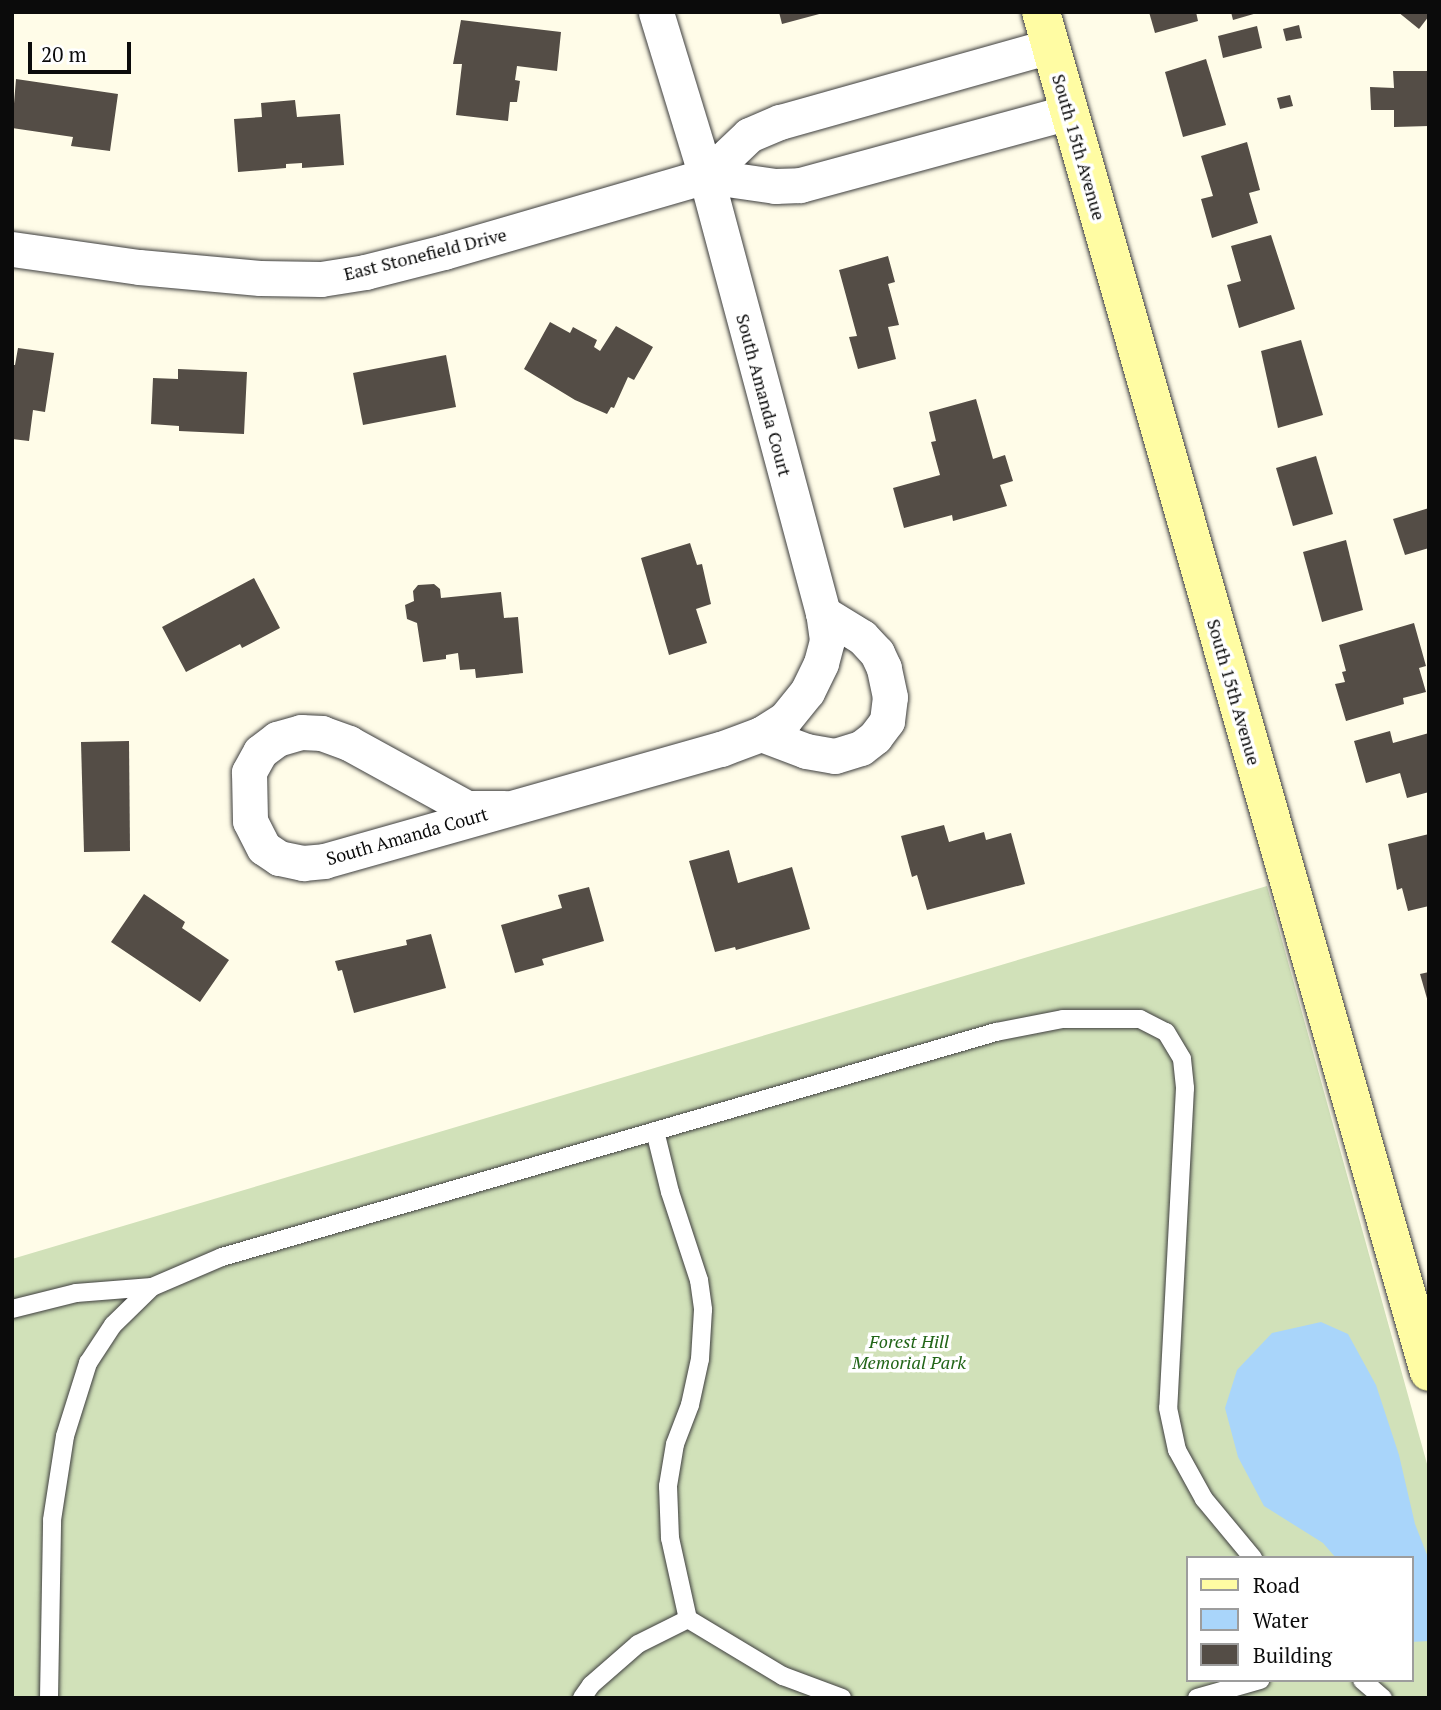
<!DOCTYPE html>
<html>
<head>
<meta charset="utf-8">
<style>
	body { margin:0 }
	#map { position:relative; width:1441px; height:1710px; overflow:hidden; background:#fffce8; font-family:"PT Serif",serif }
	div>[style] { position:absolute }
	.cemetery>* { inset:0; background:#d1e1b9 }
	.water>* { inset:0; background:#a9d5fa }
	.building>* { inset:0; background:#544d46 }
	.roads { filter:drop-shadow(0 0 2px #3e3e3e) drop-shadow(0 0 2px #3e3e3e) }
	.lane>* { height:18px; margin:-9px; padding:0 9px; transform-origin:9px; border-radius:9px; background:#fff }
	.street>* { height:35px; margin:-17.5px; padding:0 17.5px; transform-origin:17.5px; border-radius:17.5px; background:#fff }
	.secondary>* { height:38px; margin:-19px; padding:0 19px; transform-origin:19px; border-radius:19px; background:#fffca3 }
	span { translate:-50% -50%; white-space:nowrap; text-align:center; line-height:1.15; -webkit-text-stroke:7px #fff; paint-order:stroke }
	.street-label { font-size:18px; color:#0b0b0b }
	.park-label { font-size:18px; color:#226518; font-style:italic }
	.frame { position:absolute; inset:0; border:14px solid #0b0b0b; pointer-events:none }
	.legend { position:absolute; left:1186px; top:1556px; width:228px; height:126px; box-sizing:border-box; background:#fff; border:2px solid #9d9d9d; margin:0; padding:9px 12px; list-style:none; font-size:21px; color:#0b0b0b }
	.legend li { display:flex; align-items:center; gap:14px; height:35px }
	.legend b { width:35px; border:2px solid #9d9d9d }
	.scale { position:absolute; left:28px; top:42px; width:103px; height:32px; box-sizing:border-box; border:4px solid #0b0b0b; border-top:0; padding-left:9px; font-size:21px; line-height:24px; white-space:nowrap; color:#0b0b0b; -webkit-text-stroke:5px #fff; paint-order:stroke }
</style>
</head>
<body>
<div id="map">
	<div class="cemetery">
		<i style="clip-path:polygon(evenodd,1267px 886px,1429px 1471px,1429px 1698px,12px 1698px,12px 1259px,1267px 886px,1187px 1558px,1411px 1558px,1411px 1680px,1187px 1680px,1187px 1558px)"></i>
	</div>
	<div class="water">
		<i style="clip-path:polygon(1321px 1322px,1348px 1334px,1376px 1385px,1399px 1455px,1415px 1524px,1429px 1560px,1429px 1641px,1411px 1642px,1411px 1558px,1336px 1558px,1323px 1543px,1264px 1506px,1238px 1457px,1225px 1408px,1237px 1370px,1272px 1333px)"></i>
	</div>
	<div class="building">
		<i style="clip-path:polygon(779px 12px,823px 12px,823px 13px,782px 24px)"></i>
		<i style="clip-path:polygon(1149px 12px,1196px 12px,1198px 21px,1155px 33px)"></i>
		<i style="clip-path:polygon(1231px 12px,1257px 12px,1257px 13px,1233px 20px)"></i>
		<i style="clip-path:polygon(1398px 12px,1429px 12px,1429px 16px,1419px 29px)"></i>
		<i style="clip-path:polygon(461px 20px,561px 32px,557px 71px,517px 66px,515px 80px,520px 81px,517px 102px,510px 102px,508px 121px,456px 115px,462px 64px,453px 64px)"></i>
		<i style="clip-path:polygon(1299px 25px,1302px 38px,1286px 41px,1283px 29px)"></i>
		<i style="clip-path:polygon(1257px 26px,1262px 48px,1223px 58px,1218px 36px)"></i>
		<i style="clip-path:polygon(1206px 59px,1226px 125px,1183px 137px,1165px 72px)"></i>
		<i style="clip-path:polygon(1393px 71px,1429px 71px,1429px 126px,1394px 127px,1394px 110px,1371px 110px,1370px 87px,1394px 88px)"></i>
		<i style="clip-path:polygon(16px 79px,118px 94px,110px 151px,71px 146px,73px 137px,12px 128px)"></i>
		<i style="clip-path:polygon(1290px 95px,1293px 106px,1280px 109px,1277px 98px)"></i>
		<i style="clip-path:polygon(295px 100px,297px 117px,340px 114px,344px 165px,302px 168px,302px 163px,286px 164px,286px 168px,238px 172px,234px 119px,262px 117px,261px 103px)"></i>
		<i style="clip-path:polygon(1247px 142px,1260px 190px,1249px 193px,1258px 223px,1212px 238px,1201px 199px,1213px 196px,1201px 156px)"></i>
		<i style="clip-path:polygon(1271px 235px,1295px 309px,1239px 328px,1227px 285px,1241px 281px,1231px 246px)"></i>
		<i style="clip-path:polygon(888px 256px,895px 282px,888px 284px,899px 325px,888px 327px,896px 359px,858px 369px,849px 337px,857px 336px,839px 270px)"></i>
		<i style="clip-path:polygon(550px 322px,570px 333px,573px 327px,597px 340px,594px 347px,600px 351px,616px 326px,653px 347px,634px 380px,628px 377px,614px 408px,611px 407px,607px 414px,575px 400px,524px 369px)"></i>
		<i style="clip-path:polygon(1301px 340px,1323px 415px,1278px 428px,1261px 351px)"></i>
		<i style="clip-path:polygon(18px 348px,54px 353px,45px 412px,33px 410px,29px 441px,12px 439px,12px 365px,15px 365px)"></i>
		<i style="clip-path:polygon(446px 355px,456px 407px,363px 425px,353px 373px)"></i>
		<i style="clip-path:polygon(178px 369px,247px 372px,244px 434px,179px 431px,179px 426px,151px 424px,153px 378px,178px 379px)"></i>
		<i style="clip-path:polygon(976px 399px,993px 459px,1005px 455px,1013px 481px,1000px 485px,1007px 506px,953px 521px,952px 515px,904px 528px,893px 488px,940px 475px,931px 442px,936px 441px,929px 412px)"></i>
		<i style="clip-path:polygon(1316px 456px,1333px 514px,1293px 526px,1276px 468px)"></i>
		<i style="clip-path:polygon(1429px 508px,1429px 548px,1405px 555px,1393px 519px)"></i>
		<i style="clip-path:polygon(1346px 540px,1363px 610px,1322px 622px,1303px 552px)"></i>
		<i style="clip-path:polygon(690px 543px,697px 565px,702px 564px,711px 604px,696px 609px,707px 643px,669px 655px,641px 558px)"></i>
		<i style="clip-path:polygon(254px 578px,280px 628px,242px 648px,240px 644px,186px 672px,162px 627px)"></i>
		<i style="clip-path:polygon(434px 584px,440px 589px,441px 598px,501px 592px,504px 618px,518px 617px,523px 673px,476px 678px,475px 669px,460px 670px,458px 653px,446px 655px,446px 659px,423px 662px,417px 623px,407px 619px,405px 605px,414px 601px,413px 591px,418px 585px)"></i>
		<i style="clip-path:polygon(1414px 623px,1426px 666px,1419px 668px,1426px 692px,1403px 698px,1404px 704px,1346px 721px,1335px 684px,1345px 682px,1342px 672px,1346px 671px,1339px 645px)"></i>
		<i style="clip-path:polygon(1390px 731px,1393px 743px,1429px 733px,1429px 792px,1407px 798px,1400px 773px,1366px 783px,1354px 741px)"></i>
		<i style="clip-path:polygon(129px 741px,130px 851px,84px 852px,81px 742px)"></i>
		<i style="clip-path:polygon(944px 825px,949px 842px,984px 832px,986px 840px,1011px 833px,1025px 884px,927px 910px,917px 875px,912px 877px,901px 836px)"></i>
		<i style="clip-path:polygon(1429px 834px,1429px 906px,1408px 911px,1402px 888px,1397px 890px,1388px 844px)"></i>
		<i style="clip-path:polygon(729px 850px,738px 883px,792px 867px,810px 929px,736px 950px,735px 947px,715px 952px,689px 861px)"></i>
		<i style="clip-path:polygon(589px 887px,604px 941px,542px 959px,544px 965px,515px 973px,501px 925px,562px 908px,558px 895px)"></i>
		<i style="clip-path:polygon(144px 894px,185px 922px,182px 928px,229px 960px,200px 1002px,111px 942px)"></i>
		<i style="clip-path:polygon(431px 934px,446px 988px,354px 1013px,342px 970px,338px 971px,335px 961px,407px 945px,406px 940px)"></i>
		<i style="clip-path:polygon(1429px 972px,1429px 1002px,1428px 1002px,1420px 974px)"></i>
	</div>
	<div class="roads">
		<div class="lane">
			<i style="left:655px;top:1131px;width:63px;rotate:76.2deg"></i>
			<i style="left:670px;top:1192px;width:93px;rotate:71.8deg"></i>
			<i style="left:699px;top:1280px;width:30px;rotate:82deg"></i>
			<i style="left:703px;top:1310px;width:49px;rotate:93.5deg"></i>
			<i style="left:700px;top:1359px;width:47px;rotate:102.3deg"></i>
			<i style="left:690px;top:1405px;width:42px;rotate:111deg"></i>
			<i style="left:675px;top:1444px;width:43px;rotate:99.5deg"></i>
			<i style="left:668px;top:1486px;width:52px;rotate:87.8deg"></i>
			<i style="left:670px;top:1538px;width:83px;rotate:77.5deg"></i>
			<i style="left:688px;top:1619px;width:111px;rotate:31deg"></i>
			<i style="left:783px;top:1676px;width:63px;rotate:20.4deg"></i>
			<i style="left:12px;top:1309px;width:66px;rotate:-14deg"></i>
			<i style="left:76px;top:1293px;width:76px;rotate:-4.5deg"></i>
			<i style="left:1362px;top:1680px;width:28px;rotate:41deg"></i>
			<i style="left:49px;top:1698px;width:178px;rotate:-89deg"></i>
			<i style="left:52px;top:1520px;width:85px;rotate:-81.2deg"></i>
			<i style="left:65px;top:1436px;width:77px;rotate:-72.5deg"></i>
			<i style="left:88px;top:1363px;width:45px;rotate:-56.7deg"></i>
			<i style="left:113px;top:1325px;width:54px;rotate:-44.3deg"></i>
			<i style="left:152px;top:1287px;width:76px;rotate:-23.2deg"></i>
			<i style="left:222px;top:1257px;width:806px;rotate:-16.21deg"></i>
			<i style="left:996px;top:1032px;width:68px;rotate:-11deg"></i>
			<i style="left:1063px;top:1019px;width:77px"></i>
			<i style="left:1140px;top:1019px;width:29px;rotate:27deg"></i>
			<i style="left:1166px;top:1032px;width:31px;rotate:59deg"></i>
			<i style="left:1182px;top:1059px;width:29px;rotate:84deg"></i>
			<i style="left:1185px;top:1088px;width:320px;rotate:93deg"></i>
			<i style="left:1168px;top:1408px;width:43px;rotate:77.9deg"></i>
			<i style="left:1177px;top:1450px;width:56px;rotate:61.1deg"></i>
			<i style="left:1204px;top:1499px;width:77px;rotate:50.3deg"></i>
			<i style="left:582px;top:1698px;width:16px;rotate:-55deg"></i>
			<i style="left:591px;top:1685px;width:62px;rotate:-41.1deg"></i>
			<i style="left:638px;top:1644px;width:56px;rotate:-26.6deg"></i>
			<i style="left:1197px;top:1698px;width:66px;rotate:-15.9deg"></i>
		</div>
		<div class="street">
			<i style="left:706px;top:176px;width:59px;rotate:-43.6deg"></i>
			<i style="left:749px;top:135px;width:34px;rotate:-23deg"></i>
			<i style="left:780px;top:122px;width:280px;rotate:-15.7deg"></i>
			<i style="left:12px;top:249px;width:128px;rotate:8.1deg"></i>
			<i style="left:139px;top:267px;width:121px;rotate:5.2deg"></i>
			<i style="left:260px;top:278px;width:61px;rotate:0.9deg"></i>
			<i style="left:321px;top:279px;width:45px;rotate:-9deg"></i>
			<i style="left:365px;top:272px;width:81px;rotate:-14.2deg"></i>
			<i style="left:444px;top:252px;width:273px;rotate:-16.2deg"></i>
			<i style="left:706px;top:176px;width:70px;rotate:8.2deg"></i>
			<i style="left:775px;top:186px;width:25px;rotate:-2deg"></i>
			<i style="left:800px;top:185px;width:278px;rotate:-15.2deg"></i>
			<i style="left:761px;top:734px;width:48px;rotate:20.7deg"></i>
			<i style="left:806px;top:751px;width:29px;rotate:10deg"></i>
			<i style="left:835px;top:756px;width:27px;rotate:-17deg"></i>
			<i style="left:861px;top:748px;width:18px;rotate:-38deg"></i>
			<i style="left:875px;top:737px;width:20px;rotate:-53deg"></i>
			<i style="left:887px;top:721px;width:24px;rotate:-83deg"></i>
			<i style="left:890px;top:697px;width:30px;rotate:-102deg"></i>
			<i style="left:884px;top:668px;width:17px;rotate:-115deg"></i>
			<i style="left:877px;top:653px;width:22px;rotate:-133deg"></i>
			<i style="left:862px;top:637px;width:46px;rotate:-148.4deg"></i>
			<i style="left:504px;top:808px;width:37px;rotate:180deg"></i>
			<i style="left:467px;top:808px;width:135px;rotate:-151.2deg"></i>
			<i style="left:349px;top:743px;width:29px;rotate:-160deg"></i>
			<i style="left:322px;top:733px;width:21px;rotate:-177deg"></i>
			<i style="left:301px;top:732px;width:25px;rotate:164deg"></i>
			<i style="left:277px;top:739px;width:21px;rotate:143deg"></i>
			<i style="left:260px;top:752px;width:23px;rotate:119deg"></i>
			<i style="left:249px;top:772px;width:49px;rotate:88.8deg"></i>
			<i style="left:250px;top:821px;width:30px;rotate:63deg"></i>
			<i style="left:264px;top:848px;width:18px;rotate:34deg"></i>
			<i style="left:279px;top:858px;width:25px;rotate:12deg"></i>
			<i style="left:303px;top:863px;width:21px;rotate:-5deg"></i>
			<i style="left:324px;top:861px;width:412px;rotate:-15.8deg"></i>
			<i style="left:721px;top:749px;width:43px;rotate:-20.6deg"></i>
			<i style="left:761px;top:734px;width:28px;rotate:-32deg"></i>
			<i style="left:785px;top:719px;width:35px;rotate:-51deg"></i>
			<i style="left:807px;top:692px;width:32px;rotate:-64deg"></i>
			<i style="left:821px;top:663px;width:24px;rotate:-75deg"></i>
			<i style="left:827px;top:640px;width:27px;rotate:-98deg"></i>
			<i style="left:823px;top:613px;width:452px;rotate:-105deg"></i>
			<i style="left:706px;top:176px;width:171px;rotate:-107deg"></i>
		</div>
		<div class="secondary">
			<i style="left:1041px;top:12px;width:1414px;rotate:74.08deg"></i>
		</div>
	</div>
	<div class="street-label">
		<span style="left:1079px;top:147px;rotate:74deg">South 15th Avenue</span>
		<span style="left:425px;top:254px;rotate:-14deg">East Stonefield Drive</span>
		<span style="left:764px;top:395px;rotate:75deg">South Amanda Court</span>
		<span style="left:1234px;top:692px;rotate:74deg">South 15th Avenue</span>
		<span style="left:407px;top:836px;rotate:-16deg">South Amanda Court</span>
	</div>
	<div class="park-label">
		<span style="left:909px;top:1352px">Forest Hill<br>Memorial Park</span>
	</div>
	<div class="frame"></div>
	<ul class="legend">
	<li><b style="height:9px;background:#fffca3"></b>Road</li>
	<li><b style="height:19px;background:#a9d5fa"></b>Water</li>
	<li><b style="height:19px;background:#544d46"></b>Building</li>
	</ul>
	<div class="scale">20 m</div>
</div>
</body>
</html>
